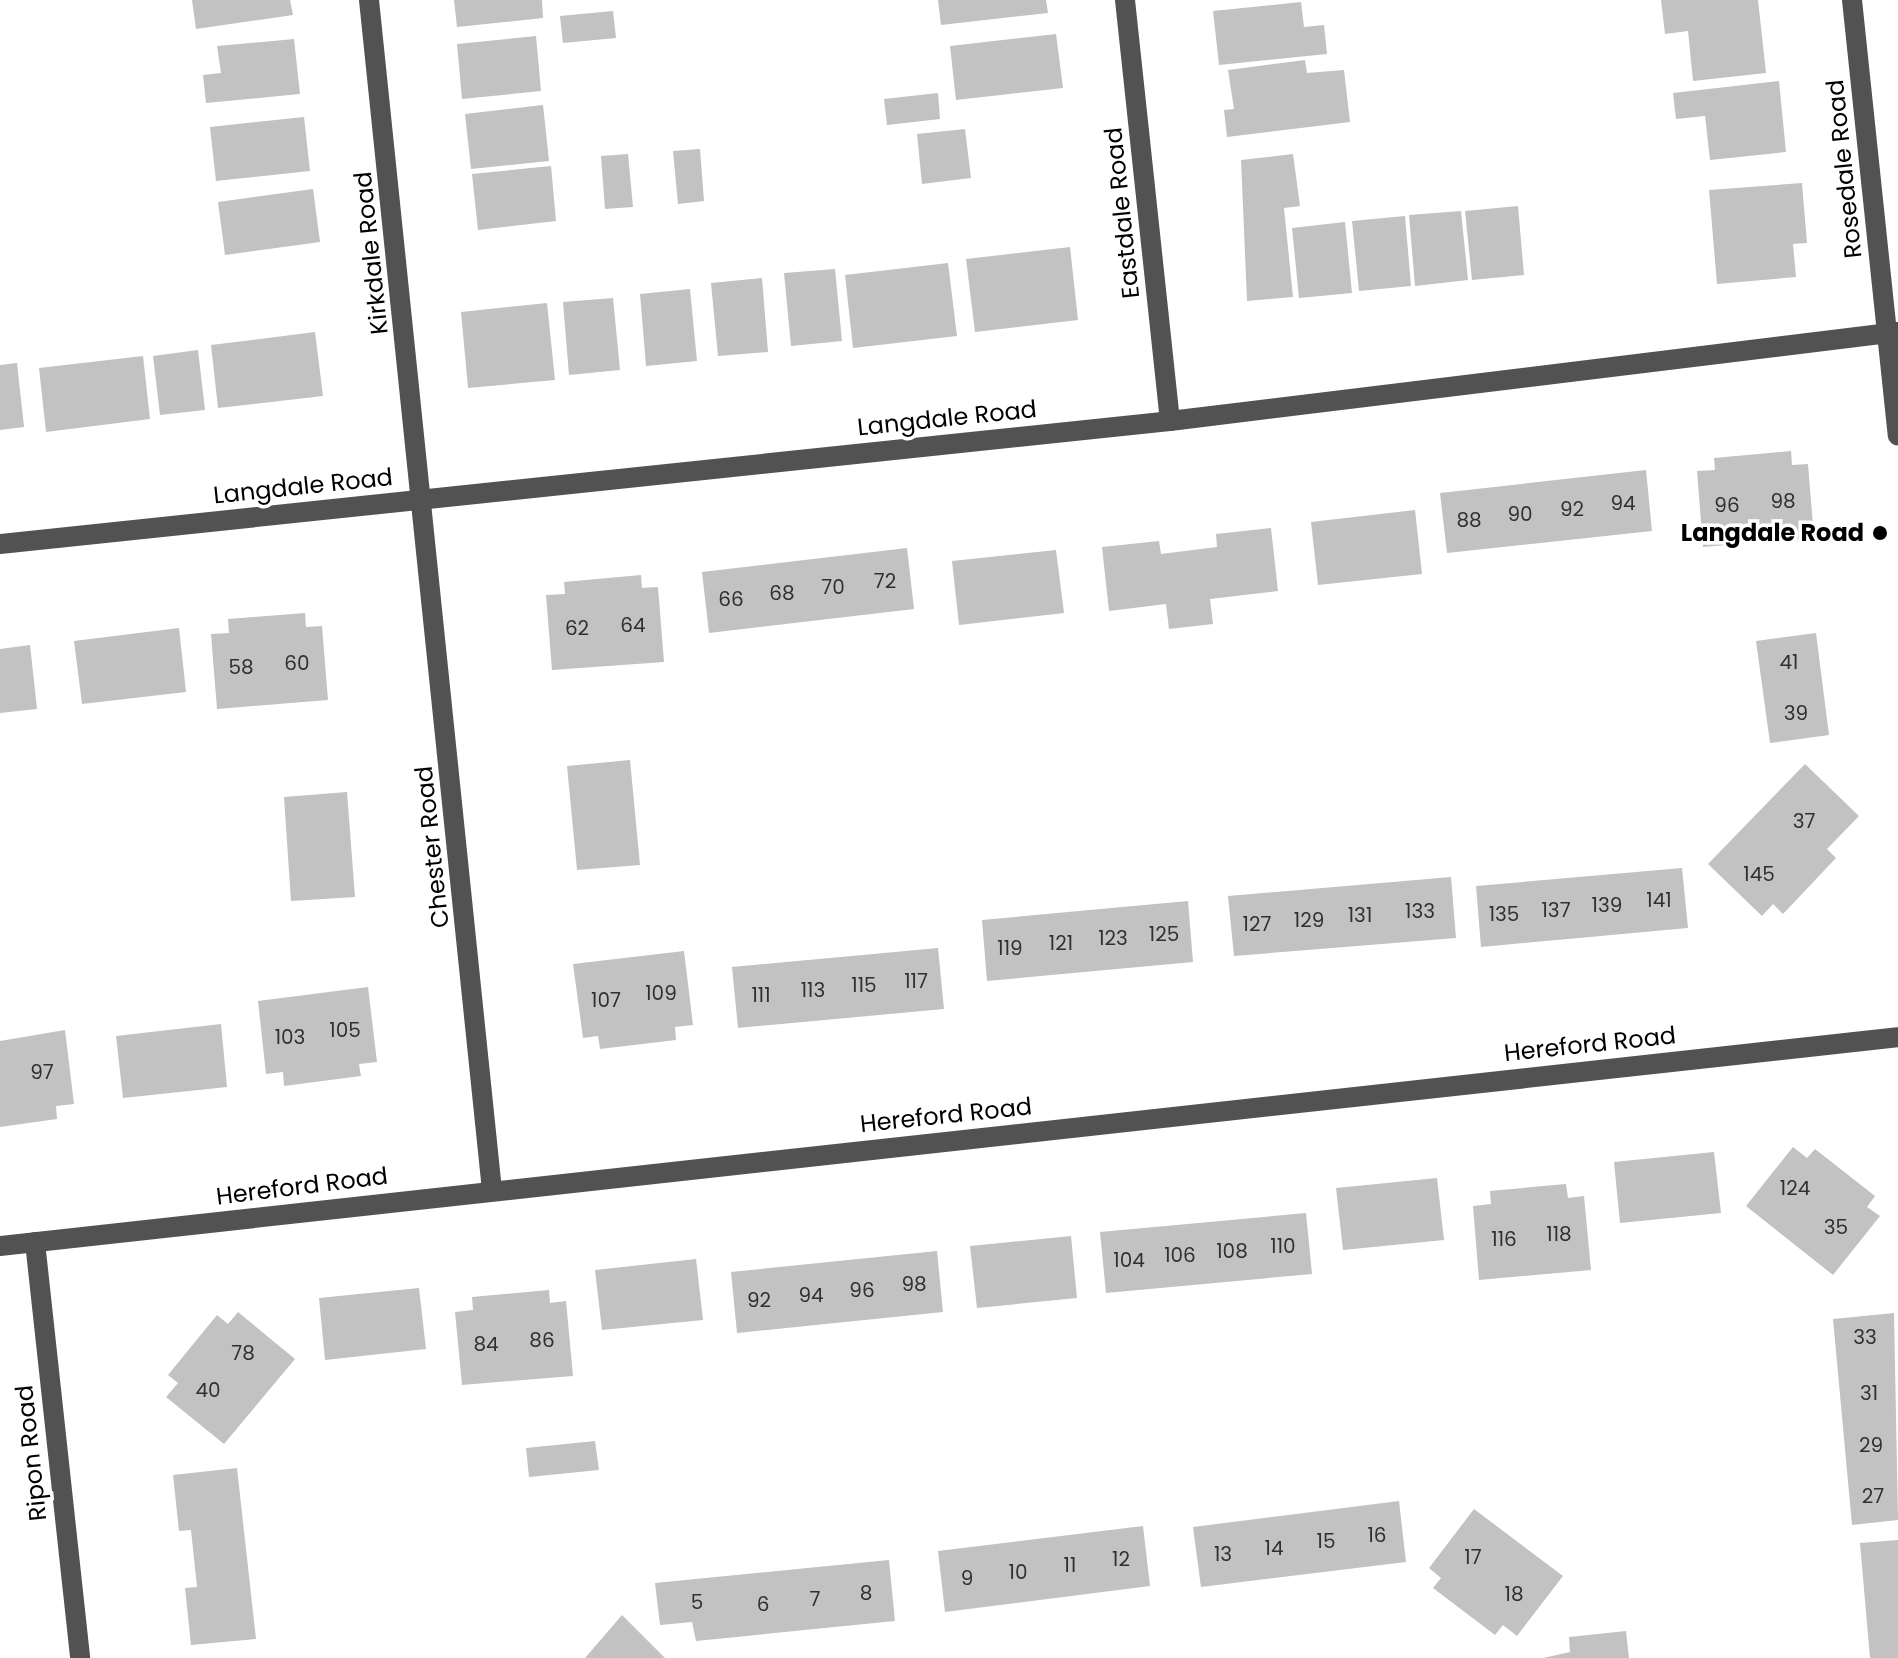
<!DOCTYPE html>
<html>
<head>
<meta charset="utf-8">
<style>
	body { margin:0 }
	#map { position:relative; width:1898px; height:1658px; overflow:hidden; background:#fff; font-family:Poppins,sans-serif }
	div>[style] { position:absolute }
	.building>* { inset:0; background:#c2c2c2 }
	.minor>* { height:20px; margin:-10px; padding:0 10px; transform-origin:10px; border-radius:10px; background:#525252 }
	.dots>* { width:22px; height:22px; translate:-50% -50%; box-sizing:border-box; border:4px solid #fff; border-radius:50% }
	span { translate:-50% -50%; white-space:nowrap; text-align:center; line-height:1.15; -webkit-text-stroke:7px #fff; paint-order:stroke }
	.number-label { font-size:20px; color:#303030 }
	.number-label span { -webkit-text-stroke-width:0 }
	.street-label { font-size:24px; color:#000 }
	.poi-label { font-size:24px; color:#000; font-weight:700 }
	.right { translate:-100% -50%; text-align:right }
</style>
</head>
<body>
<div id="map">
	<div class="building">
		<i style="clip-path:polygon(192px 0,290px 0,293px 15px,196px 29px)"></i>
		<i style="clip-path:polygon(454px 0,542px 0,543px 18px,457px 27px)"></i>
		<i style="clip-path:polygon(938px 0,1046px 0,1048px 13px,941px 25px)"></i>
		<i style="clip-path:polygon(1661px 0,1758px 0,1766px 73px,1693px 81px,1688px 31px,1665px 34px)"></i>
		<i style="clip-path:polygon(1301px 2px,1304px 27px,1324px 25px,1327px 54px,1219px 65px,1213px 11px)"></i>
		<i style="clip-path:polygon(613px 11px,616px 38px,563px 43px,560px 16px)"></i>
		<i style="clip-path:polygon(1056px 34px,1063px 88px,956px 100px,950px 46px)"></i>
		<i style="clip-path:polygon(536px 36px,541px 91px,462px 99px,457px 44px)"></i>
		<i style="clip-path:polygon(294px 39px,300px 94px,206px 103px,203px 75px,221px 73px,217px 46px)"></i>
		<i style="clip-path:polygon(1305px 60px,1307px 73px,1344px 70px,1350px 122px,1227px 137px,1224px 110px,1234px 109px,1228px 70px)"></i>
		<i style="clip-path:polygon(1779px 81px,1786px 152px,1710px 160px,1705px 116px,1676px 119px,1673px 93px)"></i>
		<i style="clip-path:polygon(938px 93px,940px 119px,887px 125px,884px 99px)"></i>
		<i style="clip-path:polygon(543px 105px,549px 161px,471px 169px,465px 114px)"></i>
		<i style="clip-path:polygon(304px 117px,310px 171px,216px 181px,210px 127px)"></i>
		<i style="clip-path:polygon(965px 129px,971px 178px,922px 184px,917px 134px)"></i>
		<i style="clip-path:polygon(700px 149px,704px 201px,678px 204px,673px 151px)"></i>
		<i style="clip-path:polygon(628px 154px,633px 207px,605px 209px,601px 156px)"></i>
		<i style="clip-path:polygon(1293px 154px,1300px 206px,1284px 208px,1293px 297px,1247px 301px,1241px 160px)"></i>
		<i style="clip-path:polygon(551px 166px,556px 221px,478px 230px,472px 174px)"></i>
		<i style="clip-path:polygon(1802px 183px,1807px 243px,1793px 244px,1796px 277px,1717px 284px,1709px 190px)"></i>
		<i style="clip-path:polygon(313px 189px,320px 242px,225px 255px,218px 202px)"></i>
		<i style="clip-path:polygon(1518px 206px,1524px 275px,1472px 280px,1465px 211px)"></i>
		<i style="clip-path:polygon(1461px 211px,1468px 280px,1415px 286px,1409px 215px)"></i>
		<i style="clip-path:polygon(1405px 216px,1411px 286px,1359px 291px,1352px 221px)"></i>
		<i style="clip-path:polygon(1345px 222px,1352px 293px,1299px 298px,1292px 228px)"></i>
		<i style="clip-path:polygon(1070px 247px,1078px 320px,975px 332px,966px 259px)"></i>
		<i style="clip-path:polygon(948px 263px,957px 336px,853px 348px,845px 275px)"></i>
		<i style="clip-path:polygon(835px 269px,842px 341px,791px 346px,784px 273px)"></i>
		<i style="clip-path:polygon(762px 278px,768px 352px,718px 356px,711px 283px)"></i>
		<i style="clip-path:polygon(690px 289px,697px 361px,646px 366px,640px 294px)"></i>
		<i style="clip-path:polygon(613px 298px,620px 370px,569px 375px,563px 302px)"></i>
		<i style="clip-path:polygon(547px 303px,555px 380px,468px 388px,461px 312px)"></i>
		<i style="clip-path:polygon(315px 332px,323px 396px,218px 408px,211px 345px)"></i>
		<i style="clip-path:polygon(198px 350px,205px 410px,160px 415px,153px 356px)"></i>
		<i style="clip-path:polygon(143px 356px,150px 419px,46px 432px,39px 368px)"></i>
		<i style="clip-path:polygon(17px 363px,24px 427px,0 430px,0 365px)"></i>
		<i style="clip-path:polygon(1791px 451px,1792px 465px,1808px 464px,1814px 538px,1703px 547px,1697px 471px,1715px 470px,1714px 458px)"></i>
		<i style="clip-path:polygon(1646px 470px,1652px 531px,1447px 553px,1440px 493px)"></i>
		<i style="clip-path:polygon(1415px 510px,1422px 574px,1318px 585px,1311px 522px)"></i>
		<i style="clip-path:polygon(1271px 528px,1278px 591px,1210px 599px,1213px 624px,1169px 629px,1166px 604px,1109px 611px,1102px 547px,1159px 541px,1161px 554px,1217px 547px,1216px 534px)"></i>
		<i style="clip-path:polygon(907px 548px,914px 609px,709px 633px,702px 572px)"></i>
		<i style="clip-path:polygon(1056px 550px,1064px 613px,959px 625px,952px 561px)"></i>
		<i style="clip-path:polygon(641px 575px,642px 588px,658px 587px,664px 662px,552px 670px,546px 595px,565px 594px,564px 582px)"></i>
		<i style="clip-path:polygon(305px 613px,306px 627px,322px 626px,328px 700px,217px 709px,211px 634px,229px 633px,228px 619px)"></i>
		<i style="clip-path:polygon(179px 628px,186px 692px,82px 704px,74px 641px)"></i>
		<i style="clip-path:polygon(1816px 633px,1829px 735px,1770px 743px,1756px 641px)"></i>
		<i style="clip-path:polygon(30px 645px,37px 709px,0 713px,0 649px)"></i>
		<i style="clip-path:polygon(630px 760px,640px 865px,577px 870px,567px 766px)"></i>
		<i style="clip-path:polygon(1805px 764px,1859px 816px,1827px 849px,1836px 858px,1783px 914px,1773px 904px,1762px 916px,1708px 864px)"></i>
		<i style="clip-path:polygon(347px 792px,355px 897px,291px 901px,284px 797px)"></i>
		<i style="clip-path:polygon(1682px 868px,1688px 928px,1481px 947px,1476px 886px)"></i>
		<i style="clip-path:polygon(1451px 877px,1456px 938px,1234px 956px,1228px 896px)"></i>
		<i style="clip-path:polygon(1188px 901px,1193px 962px,987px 981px,982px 920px)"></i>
		<i style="clip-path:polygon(938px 948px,944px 1009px,738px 1028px,732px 967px)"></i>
		<i style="clip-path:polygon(684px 951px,693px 1025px,675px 1027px,676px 1040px,600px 1049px,598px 1036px,583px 1038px,573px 964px)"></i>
		<i style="clip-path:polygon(368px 987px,377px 1062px,359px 1064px,361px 1076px,284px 1086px,283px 1072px,266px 1074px,258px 1001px)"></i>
		<i style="clip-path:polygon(221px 1024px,227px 1087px,123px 1098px,116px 1036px)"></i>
		<i style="clip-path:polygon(65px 1030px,74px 1104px,56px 1106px,57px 1119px,0 1127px,0 1041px)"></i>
		<i style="clip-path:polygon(1793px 1147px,1807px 1158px,1815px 1149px,1875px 1196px,1867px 1207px,1880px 1216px,1833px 1275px,1746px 1206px)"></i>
		<i style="clip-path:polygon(1714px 1152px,1721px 1213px,1620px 1223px,1614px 1162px)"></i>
		<i style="clip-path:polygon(1437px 1178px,1444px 1240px,1343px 1250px,1336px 1188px)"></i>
		<i style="clip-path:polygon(1566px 1184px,1568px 1198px,1584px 1196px,1591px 1270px,1479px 1280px,1473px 1206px,1491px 1204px,1490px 1191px)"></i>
		<i style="clip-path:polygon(1306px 1213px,1312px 1274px,1106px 1293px,1100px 1232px)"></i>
		<i style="clip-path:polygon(1071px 1236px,1077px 1298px,977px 1308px,970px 1246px)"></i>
		<i style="clip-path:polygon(937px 1251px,943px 1312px,737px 1333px,731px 1272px)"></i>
		<i style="clip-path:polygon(696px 1259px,703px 1320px,602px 1330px,595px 1270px)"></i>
		<i style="clip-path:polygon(419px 1288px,426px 1349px,325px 1360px,319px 1298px)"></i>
		<i style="clip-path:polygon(549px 1290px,550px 1303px,566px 1301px,573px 1376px,462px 1385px,455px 1312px,473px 1310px,472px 1297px)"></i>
		<i style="clip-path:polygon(238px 1312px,295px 1359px,224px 1444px,166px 1397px,178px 1383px,168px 1375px,217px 1315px,228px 1324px)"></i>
		<i style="clip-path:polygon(1894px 1313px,1898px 1520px,1852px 1525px,1833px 1319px)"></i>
		<i style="clip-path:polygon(595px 1441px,599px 1470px,529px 1477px,526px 1448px)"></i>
		<i style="clip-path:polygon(237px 1468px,256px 1639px,191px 1645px,185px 1588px,197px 1587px,191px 1530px,179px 1531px,173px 1475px)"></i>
		<i style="clip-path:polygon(1399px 1501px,1406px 1562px,1201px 1587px,1193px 1527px)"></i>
		<i style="clip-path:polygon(1474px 1509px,1563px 1576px,1517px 1636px,1503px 1625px,1495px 1635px,1433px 1588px,1441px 1578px,1429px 1568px)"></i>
		<i style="clip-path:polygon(1143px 1526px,1150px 1586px,945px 1612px,938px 1551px)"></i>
		<i style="clip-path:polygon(1898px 1540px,1898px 1658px,1870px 1658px,1860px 1543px)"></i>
		<i style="clip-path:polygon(889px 1560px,895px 1621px,696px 1641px,692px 1622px,660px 1625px,655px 1583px)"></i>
		<i style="clip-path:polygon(622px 1615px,665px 1658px,585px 1658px)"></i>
		<i style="clip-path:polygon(1626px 1631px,1629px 1658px,1543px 1658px,1570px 1652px,1569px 1637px)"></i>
	</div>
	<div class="minor">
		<i style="left:369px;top:0;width:1196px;rotate:84.1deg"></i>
		<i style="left:1125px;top:0;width:423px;rotate:83.9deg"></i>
		<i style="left:1852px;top:0;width:438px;rotate:84deg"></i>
		<i style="left:0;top:544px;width:1176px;rotate:-6deg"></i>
		<i style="left:1170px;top:421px;width:733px;rotate:-6.97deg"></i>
		<i style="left:35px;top:1242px;width:418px;rotate:83.8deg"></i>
		<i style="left:0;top:1246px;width:1909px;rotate:-6.28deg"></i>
	</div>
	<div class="dots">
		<i style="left:1880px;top:533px;background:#000"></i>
	</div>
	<div class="number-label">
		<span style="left:1783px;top:501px">98</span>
		<span style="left:1623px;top:503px">94</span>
		<span style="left:1727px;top:505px">96</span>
		<span style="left:1572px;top:509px">92</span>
		<span style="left:1520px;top:514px">90</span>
		<span style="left:1469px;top:520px">88</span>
		<span style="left:885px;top:581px">72</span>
		<span style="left:833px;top:587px">70</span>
		<span style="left:782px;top:593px">68</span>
		<span style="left:731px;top:599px">66</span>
		<span style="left:633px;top:625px">64</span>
		<span style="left:577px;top:628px">62</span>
		<span style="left:1789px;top:662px">41</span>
		<span style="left:297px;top:663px">60</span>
		<span style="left:241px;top:667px">58</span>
		<span style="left:1796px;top:713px">39</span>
		<span style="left:1804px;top:821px">37</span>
		<span style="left:1759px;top:874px">145</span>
		<span style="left:1659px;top:900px">141</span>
		<span style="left:1607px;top:905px">139</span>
		<span style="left:1556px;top:910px">137</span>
		<span style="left:1420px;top:911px">133</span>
		<span style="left:1504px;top:914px">135</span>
		<span style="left:1360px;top:915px">131</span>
		<span style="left:1309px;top:920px">129</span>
		<span style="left:1257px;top:924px">127</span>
		<span style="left:1164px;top:934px">125</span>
		<span style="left:1113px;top:938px">123</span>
		<span style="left:1061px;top:943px">121</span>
		<span style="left:1010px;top:948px">119</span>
		<span style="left:916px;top:981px">117</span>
		<span style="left:864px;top:985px">115</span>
		<span style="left:813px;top:990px">113</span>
		<span style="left:661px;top:993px">109</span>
		<span style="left:761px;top:995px">111</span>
		<span style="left:606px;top:1000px">107</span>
		<span style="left:345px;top:1030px">105</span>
		<span style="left:290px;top:1037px">103</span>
		<span style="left:42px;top:1072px">97</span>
		<span style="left:1795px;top:1188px">124</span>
		<span style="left:1836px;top:1227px">35</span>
		<span style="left:1559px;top:1234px">118</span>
		<span style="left:1504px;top:1239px">116</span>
		<span style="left:1283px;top:1246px">110</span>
		<span style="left:1232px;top:1251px">108</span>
		<span style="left:1180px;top:1255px">106</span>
		<span style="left:1129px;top:1260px">104</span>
		<span style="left:914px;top:1284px">98</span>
		<span style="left:862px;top:1290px">96</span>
		<span style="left:811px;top:1295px">94</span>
		<span style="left:759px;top:1300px">92</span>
		<span style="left:1865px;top:1337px">33</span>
		<span style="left:542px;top:1340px">86</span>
		<span style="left:486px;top:1344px">84</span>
		<span style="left:243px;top:1353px">78</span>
		<span style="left:208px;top:1390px">40</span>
		<span style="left:1869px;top:1393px">31</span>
		<span style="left:1871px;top:1445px">29</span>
		<span style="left:1873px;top:1496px">27</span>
		<span style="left:1377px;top:1535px">16</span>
		<span style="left:1326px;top:1541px">15</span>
		<span style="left:1274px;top:1548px">14</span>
		<span style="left:1223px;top:1554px">13</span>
		<span style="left:1473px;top:1557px">17</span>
		<span style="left:1121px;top:1559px">12</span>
		<span style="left:1070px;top:1565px">11</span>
		<span style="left:1018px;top:1572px">10</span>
		<span style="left:967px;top:1578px">9</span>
		<span style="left:866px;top:1593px">8</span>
		<span style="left:1514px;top:1594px">18</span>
		<span style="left:815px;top:1599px">7</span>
		<span style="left:697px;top:1602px">5</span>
		<span style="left:763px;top:1604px">6</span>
	</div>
	<div class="street-label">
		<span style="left:1844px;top:169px;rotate:-96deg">Rosedale Road</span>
		<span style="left:1122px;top:213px;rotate:-96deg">Eastdale Road</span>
		<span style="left:371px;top:253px;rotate:-96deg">Kirkdale Road</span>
		<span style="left:947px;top:418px;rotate:-6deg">Langdale Road</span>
		<span style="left:303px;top:486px;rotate:-6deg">Langdale Road</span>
		<span style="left:432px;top:847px;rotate:-96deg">Chester Road</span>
		<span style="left:1590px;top:1044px;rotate:-6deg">Hereford Road</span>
		<span style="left:946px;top:1115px;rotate:-6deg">Hereford Road</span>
		<span style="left:302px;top:1186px;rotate:-7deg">Hereford Road</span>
		<span style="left:31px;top:1453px;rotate:-96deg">Ripon Road</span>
	</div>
	<div class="poi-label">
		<span class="right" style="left:1864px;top:533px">Langdale Road</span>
	</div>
</div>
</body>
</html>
